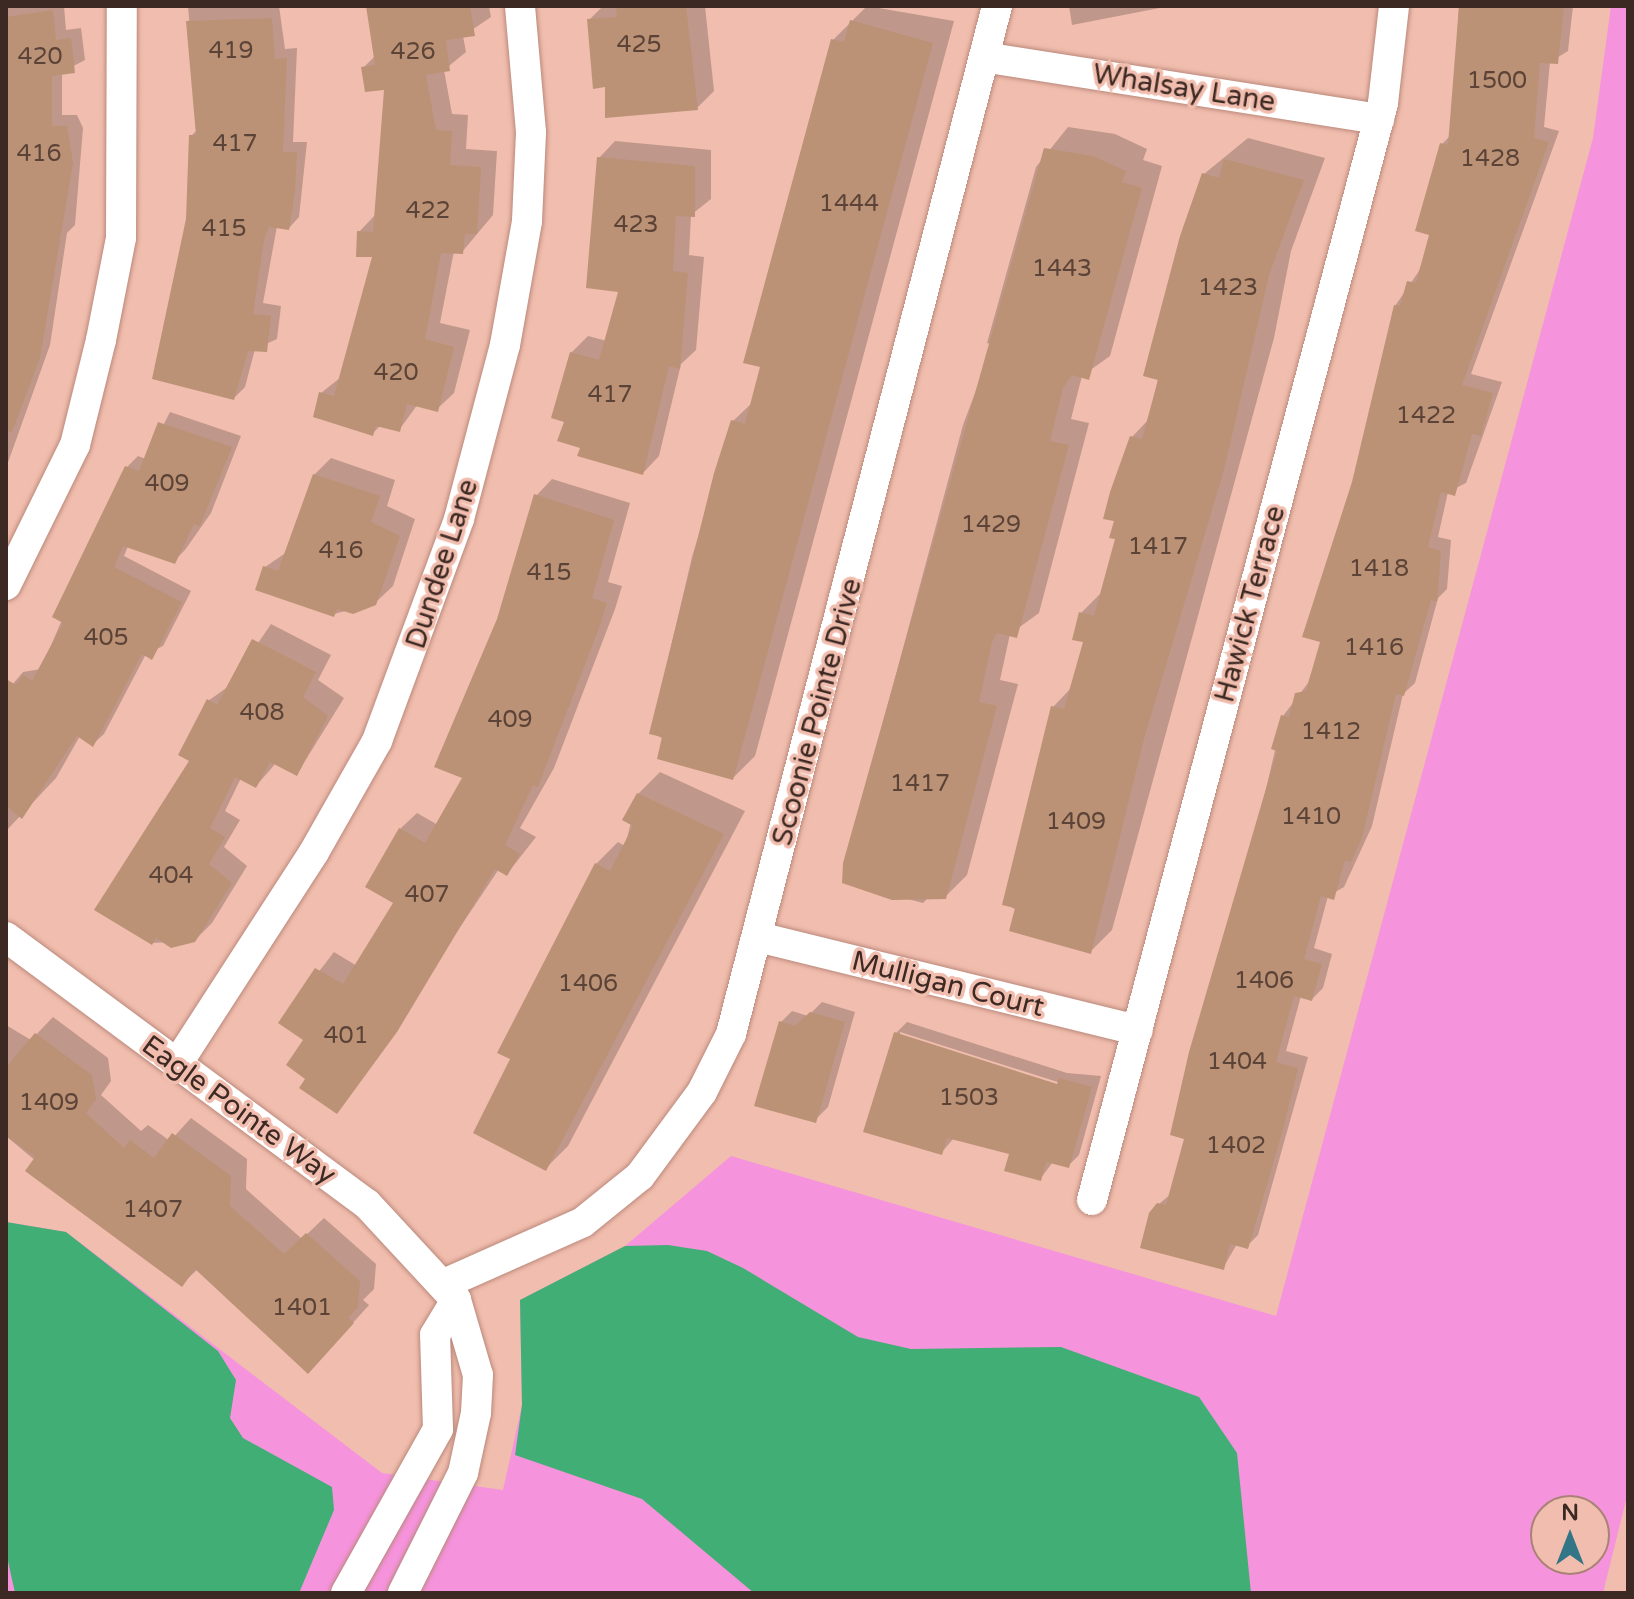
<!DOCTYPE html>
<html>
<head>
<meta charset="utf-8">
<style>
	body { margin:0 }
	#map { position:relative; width:1634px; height:1599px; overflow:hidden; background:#f1bdae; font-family:"Varela Round",sans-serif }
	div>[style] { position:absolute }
	.green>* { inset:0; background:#f693dd }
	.water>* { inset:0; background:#40ae75 }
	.shadow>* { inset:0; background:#0003 }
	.building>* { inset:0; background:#bb9275 }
	.roads { filter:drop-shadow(0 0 2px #ba897b) drop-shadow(0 0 2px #ba897b) }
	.minor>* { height:30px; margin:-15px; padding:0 15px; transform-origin:15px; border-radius:15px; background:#fff }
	span { translate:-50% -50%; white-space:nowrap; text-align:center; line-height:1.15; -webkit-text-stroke:7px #f1bdae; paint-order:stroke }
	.number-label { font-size:24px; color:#5c4338 }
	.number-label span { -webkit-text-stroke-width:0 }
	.street-label { font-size:28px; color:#3d2923 }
	.frame { position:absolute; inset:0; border:8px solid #3d2923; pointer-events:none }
	.north { position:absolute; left:1530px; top:1495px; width:80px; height:80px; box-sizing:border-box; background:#f1bdae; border:2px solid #a98276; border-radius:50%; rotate:0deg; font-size:22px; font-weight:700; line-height:32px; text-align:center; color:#3d2923 }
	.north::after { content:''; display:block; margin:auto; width:28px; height:36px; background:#327586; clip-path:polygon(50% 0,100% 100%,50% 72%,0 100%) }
</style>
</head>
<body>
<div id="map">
	<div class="green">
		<i style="clip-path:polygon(evenodd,1611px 6px,1628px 6px,1628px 1492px,1603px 1593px,6px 1593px,6px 1222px,66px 1232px,382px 1473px,503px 1490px,522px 1405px,520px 1300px,625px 1246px,731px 1156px,1276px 1316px,1593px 138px,1611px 6px,1546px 1511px,1594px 1511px,1594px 1559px,1546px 1559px,1546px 1511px)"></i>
	</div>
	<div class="water">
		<i style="clip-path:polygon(6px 1222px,66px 1232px,218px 1351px,236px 1380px,230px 1418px,243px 1438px,332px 1487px,334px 1510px,299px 1593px,15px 1593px,6px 1552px)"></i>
		<i style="clip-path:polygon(668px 1245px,707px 1251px,743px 1268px,858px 1337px,911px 1349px,1061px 1347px,1199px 1397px,1237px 1453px,1251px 1593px,754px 1593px,642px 1499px,515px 1455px,522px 1405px,520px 1300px,625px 1246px)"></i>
	</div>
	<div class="shadow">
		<i style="clip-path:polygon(6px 6px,64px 6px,66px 30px,81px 28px,85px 60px,62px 72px,62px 115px,77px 115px,83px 128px,75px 225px,67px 233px,50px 345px,6px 468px)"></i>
		<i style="clip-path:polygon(188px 6px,279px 6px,285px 49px,297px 48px,293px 142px,307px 142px,299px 217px,289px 228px,277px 226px,263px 303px,281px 306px,277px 339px,255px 349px,245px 387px,234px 398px,188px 220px,191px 136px,198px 129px)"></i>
		<i style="clip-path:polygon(368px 6px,489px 6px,491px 17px,463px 36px,466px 52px,444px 70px,452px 114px,468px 115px,466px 149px,497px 151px,493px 215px,462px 252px,454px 251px,440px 323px,470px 330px,454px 393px,437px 409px,418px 404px,399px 430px,381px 425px,373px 433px,321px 393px,341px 377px,375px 256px,359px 232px,376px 214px,386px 87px,364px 67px,375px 56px)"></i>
		<i style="clip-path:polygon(603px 6px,705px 6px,714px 91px,697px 108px,607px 85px,589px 20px)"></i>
		<i style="clip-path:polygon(867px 6px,954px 21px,755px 756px,733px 778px,651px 732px,692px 557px,733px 421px,753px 402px,762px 366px,833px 40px)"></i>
		<i style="clip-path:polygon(1069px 6px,1170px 6px,1072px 25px)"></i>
		<i style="clip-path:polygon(1459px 6px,1573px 6px,1568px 51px,1550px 62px,1544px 127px,1559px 131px,1471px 374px,1502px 382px,1466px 483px,1448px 492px,1438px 537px,1451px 540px,1447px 589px,1438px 598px,1415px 683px,1403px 694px,1372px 826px,1344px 887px,1328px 896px,1314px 948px,1332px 954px,1323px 988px,1312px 999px,1301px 996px,1286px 1051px,1308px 1057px,1258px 1235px,1247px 1246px,1237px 1244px,1223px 1268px,1159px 1204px,1172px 1193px,1283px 716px,1308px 683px,1322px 641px,1395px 306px,1419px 271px,1432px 233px,1442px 144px,1451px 135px)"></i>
		<i style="clip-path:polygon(1068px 127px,1115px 134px,1147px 149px,1143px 160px,1162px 166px,1110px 356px,1082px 376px,1071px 419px,1089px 423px,1039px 613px,1010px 634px,1000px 680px,1018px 684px,967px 875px,945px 897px,932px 894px,923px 903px,844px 882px,845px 864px,963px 425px,993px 345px,987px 343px,1036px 167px)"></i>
		<i style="clip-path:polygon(1248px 138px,1325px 158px,1291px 251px,1274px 338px,1112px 930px,1090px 952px,1004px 903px,1053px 707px,1072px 687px,1085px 641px,1074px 638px,1081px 613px,1103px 591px,1118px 538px,1132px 437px,1149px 419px,1204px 174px)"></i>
		<i style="clip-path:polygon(615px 141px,711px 150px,711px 199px,691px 215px,689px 255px,704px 257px,696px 350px,681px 364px,659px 456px,643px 473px,582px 447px,571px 353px,588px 336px,607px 341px,621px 290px,599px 158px)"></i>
		<i style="clip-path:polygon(170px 412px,241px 436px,211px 513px,185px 550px,174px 561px,128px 546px,124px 556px,191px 591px,163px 646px,146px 654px,104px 734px,93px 744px,80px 736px,56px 778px,6px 831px,6px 692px,23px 672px,41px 669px,127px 467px,138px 456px,146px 459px)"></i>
		<i style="clip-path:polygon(331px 458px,395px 480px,387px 506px,415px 519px,393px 586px,375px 603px,334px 614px,265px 567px,287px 552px,314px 475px)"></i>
		<i style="clip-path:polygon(552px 479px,630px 503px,608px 582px,622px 586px,615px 609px,554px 768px,520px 828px,536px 837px,507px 874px,499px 869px,337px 1111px,308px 1079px,306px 1039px,280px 1022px,334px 952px,357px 966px,396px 902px,400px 829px,417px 813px,438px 825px,465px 777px,499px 620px,536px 496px)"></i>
		<i style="clip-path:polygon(271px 624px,331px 655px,318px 680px,344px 698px,297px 774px,276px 763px,256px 786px,241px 778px,225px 811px,240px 820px,224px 847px,247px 866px,212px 923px,194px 941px,151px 943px,208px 701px,229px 686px)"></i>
		<i style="clip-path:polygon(660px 772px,745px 811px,568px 1146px,546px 1168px,513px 1058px,596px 864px,618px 842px,625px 846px,638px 794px)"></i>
		<i style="clip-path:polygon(822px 1002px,855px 1012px,828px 1107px,817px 1118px,781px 1022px,792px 1011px,808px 1016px)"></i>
		<i style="clip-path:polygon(53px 1017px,108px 1058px,111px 1081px,101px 1095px,141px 1131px,148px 1125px,170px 1141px,191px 1118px,247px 1159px,246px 1189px,302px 1239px,324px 1218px,376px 1264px,374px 1289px,363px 1300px,369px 1305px,324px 1355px,198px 1269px,182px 1284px,6px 1136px,6px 1025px,31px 1040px)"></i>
		<i style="clip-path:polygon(evenodd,907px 1022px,1067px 1073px,1101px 1076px,1079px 1155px,1068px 1166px,1053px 1162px,1040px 1179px,1011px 1152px,954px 1138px,942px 1152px,896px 1033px,907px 1022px,900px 1032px,1067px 1085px,1066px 1089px,900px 1036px,900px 1032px)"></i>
	</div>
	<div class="building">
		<i style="clip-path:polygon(366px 6px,470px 6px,475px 36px,446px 40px,450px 71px,426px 75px,436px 130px,452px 131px,450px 165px,481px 167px,477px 234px,465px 234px,463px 254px,441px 253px,425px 339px,454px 347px,438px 412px,407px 404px,400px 432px,376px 426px,373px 436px,313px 417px,319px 392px,334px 396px,372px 257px,356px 257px,357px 231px,373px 232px,384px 90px,365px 92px,361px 67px,375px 65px)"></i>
		<i style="clip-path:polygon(616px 6px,686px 6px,698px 110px,605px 118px,605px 87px,593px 89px,587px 19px,617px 17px)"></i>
		<i style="clip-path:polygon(1459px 6px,1564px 6px,1558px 64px,1540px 63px,1534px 138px,1549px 142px,1462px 385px,1493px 393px,1481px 436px,1472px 434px,1455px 496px,1441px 492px,1428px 547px,1441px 551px,1437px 602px,1431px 600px,1404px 696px,1396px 694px,1362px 838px,1351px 862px,1345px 860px,1334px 900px,1321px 896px,1304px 959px,1322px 964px,1312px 1001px,1294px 996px,1276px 1062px,1298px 1068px,1283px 1130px,1248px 1249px,1230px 1244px,1224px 1270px,1140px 1248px,1149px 1213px,1157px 1203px,1166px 1205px,1184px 1139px,1170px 1135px,1189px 1052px,1277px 751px,1271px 749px,1281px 715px,1289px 717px,1295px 693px,1306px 691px,1320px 642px,1302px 637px,1352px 482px,1394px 305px,1400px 306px,1407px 281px,1416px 283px,1429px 235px,1415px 231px,1440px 143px,1448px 145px)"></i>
		<i style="clip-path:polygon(53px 10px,56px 40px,71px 38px,75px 73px,52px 76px,52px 126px,67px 126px,73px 163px,40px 358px,12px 432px,6px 431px,6px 17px)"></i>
		<i style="clip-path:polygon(272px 18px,275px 59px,287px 58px,283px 152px,297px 152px,295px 191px,289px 230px,269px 227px,264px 240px,253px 314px,271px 316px,267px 352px,248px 351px,234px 400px,152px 379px,186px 219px,189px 135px,196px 135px,186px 21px)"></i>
		<i style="clip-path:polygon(850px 20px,933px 43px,733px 780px,657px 759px,662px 737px,649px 734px,714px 473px,731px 420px,745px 424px,760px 367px,743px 363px,831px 39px,844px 42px)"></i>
		<i style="clip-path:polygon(1044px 148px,1093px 156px,1126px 171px,1122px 182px,1142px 188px,1089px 380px,1072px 375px,1063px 388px,1050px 441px,1069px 445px,1017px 638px,997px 633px,992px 642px,979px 702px,997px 706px,946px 899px,892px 900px,842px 883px,843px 863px)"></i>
		<i style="clip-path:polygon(597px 157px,695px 166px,695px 217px,676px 216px,673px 271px,688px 273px,680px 369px,669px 366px,643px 475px,577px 456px,580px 448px,557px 441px,564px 422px,551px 418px,570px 352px,599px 360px,618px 292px,586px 288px)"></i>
		<i style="clip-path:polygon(1224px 159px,1304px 180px,1269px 275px,1224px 470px,1144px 739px,1091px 954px,1009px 931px,1015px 908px,1002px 905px,1051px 706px,1064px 709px,1083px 642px,1072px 640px,1079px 612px,1094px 616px,1115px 539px,1109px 538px,1114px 521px,1103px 519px,1110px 492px,1130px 436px,1142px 439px,1158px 380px,1143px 376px,1180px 236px,1202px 173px,1219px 178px)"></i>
		<i style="clip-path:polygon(158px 422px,232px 447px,200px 526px,194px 524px,175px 564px,123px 546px,114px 567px,182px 602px,152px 660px,142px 654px,93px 747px,77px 736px,22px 819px,6px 806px,6px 679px,16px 685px,23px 675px,32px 681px,63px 623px,52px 617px,125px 466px,139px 471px)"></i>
		<i style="clip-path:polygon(313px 474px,380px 496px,371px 522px,400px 536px,376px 605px,353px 614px,337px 609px,334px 617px,255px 590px,263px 566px,278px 571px)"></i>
		<i style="clip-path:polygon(534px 494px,614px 520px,592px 598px,607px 603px,599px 628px,538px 787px,533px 785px,505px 845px,520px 854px,507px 876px,495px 869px,397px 1032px,337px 1114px,299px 1088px,305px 1079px,286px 1065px,303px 1040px,278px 1023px,315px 968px,343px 984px,393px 903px,365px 887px,399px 828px,425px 843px,462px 778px,434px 767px,497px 619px)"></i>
		<i style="clip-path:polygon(252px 639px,316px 672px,303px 697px,328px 716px,297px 776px,270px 762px,256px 788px,235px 777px,210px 828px,225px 837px,209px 864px,232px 883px,195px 942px,171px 948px,156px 938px,152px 945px,94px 910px,189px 761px,178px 755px,207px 699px,217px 705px)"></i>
		<i style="clip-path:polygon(637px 793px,724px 834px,546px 1171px,473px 1133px,510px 1059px,497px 1053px,595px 863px,610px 871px,633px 826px,622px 820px)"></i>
		<i style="clip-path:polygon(810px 1012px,845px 1022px,816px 1123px,754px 1106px,779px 1021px,795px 1026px)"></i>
		<i style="clip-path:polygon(894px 1032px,1057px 1084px,1059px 1078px,1092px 1087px,1069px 1168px,1046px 1162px,1041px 1181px,1004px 1171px,1009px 1154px,947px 1138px,942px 1155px,863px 1132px)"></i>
		<i style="clip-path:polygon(35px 1033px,92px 1075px,96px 1099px,86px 1113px,124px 1148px,130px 1140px,154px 1158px,172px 1133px,231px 1176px,230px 1206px,284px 1254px,306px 1233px,360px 1281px,358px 1307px,348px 1318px,354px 1323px,308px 1374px,195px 1269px,182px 1287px,25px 1171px,35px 1157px,6px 1136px,6px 1067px)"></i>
	</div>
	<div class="roads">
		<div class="minor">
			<i style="left:989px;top:58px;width:395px;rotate:8.9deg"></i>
			<i style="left:6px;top:585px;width:156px;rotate:-63.8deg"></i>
			<i style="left:75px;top:445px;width:108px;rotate:-76.1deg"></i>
			<i style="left:101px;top:340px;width:104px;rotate:-78.9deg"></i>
			<i style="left:121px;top:238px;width:232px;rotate:-89.8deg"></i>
			<i style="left:6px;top:937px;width:449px;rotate:36.5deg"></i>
			<i style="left:367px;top:1204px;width:131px;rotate:47.2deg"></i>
			<i style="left:456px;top:1300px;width:78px;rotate:73.7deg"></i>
			<i style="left:478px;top:1375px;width:38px;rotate:93deg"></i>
			<i style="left:476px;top:1413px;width:61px;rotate:102.2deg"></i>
			<i style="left:463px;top:1473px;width:134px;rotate:116.6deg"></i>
			<i style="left:758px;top:937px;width:391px;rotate:13.8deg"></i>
			<i style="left:177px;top:1064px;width:252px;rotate:-57.1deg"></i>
			<i style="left:314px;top:852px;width:128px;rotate:-60.4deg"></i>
			<i style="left:377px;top:741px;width:237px;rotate:-69.7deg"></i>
			<i style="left:459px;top:519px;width:180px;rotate:-75.2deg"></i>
			<i style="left:505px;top:345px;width:126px;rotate:-79.9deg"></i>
			<i style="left:527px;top:221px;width:89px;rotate:-87.4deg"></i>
			<i style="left:531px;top:132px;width:126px;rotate:-95deg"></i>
			<i style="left:1092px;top:1200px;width:1135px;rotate:-75.14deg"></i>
			<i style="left:1383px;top:103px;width:98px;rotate:-83.5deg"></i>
			<i style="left:444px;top:1284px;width:152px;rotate:-24deg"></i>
			<i style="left:583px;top:1222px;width:73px;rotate:-38.9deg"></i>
			<i style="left:640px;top:1176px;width:104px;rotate:-53.6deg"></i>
			<i style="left:702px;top:1092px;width:65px;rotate:-63.4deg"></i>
			<i style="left:731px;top:1034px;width:1062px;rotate:-75.49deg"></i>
			<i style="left:346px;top:1593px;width:188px;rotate:-60.7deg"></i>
			<i style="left:438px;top:1429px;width:94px;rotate:-91.8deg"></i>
			<i style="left:435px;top:1335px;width:41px;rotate:-59deg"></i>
		</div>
	</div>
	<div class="number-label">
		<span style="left:639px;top:45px">425</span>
		<span style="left:231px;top:51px">419</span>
		<span style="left:413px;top:52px">426</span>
		<span style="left:40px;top:57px">420</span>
		<span style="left:1497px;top:81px">1500</span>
		<span style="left:235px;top:144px">417</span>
		<span style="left:39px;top:154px">416</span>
		<span style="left:1490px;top:159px">1428</span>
		<span style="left:849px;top:204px">1444</span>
		<span style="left:428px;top:211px">422</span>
		<span style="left:636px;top:225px">423</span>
		<span style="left:224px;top:229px">415</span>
		<span style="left:1062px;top:269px">1443</span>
		<span style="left:1228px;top:288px">1423</span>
		<span style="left:396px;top:373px">420</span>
		<span style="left:610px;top:395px">417</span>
		<span style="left:1426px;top:416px">1422</span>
		<span style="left:167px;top:484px">409</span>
		<span style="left:991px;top:525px">1429</span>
		<span style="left:1158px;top:547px">1417</span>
		<span style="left:341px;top:551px">416</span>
		<span style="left:1379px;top:569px">1418</span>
		<span style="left:549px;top:573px">415</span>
		<span style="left:106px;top:638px">405</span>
		<span style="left:1374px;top:648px">1416</span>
		<span style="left:262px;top:713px">408</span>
		<span style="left:510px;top:720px">409</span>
		<span style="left:1331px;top:732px">1412</span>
		<span style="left:920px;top:784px">1417</span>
		<span style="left:1311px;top:817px">1410</span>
		<span style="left:1076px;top:822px">1409</span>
		<span style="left:171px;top:876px">404</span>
		<span style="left:427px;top:895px">407</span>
		<span style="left:1264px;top:981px">1406</span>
		<span style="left:588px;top:984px">1406</span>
		<span style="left:346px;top:1036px">401</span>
		<span style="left:1237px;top:1062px">1404</span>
		<span style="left:969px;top:1098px">1503</span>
		<span style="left:49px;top:1103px">1409</span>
		<span style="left:1236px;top:1146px">1402</span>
		<span style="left:153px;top:1210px">1407</span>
		<span style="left:302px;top:1308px">1401</span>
	</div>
	<div class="street-label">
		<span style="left:1184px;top:88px;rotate:9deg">Whalsay Lane</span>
		<span style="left:442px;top:564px;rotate:-72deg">Dundee Lane</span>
		<span style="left:1250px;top:604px;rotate:-75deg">Hawick Terrace</span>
		<span style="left:817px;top:712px;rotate:-75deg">Scoonie Pointe Drive</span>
		<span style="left:948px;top:984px;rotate:14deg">Mulligan Court</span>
		<span style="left:239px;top:1110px;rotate:36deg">Eagle Pointe Way</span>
	</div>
	<div class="frame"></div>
	<div class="north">N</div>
</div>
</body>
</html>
